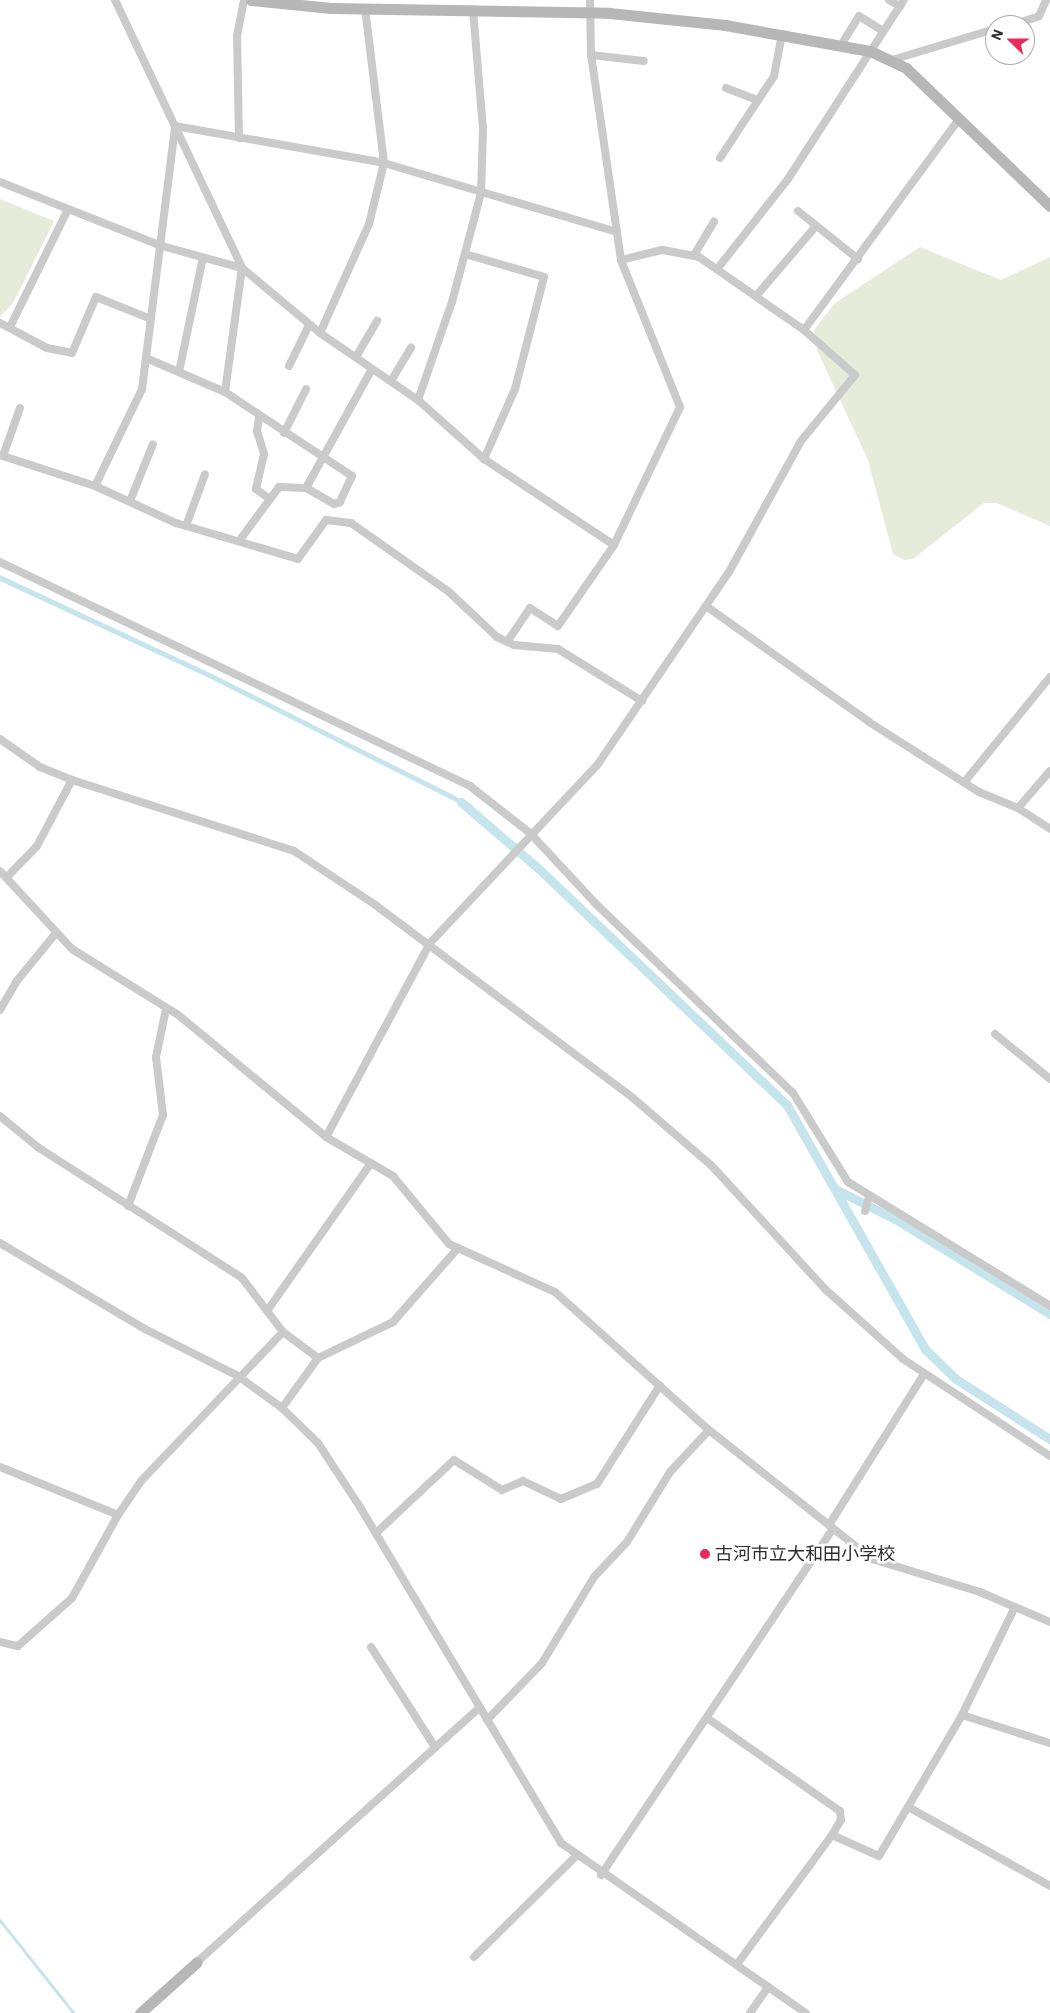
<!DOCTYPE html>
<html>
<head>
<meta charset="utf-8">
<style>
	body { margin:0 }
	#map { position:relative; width:1050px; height:2013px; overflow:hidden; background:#fff; font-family:"IBM Plex Sans","Noto Sans JP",sans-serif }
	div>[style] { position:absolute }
	.green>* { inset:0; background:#e6ebda }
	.water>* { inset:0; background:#c5e4ec }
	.stream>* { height:2.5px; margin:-1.25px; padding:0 1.25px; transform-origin:1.25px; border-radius:1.25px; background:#c5e4ec }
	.canal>* { height:9px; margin:-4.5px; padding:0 4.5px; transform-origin:4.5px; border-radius:4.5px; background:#c5e4ec }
	.street>* { height:8px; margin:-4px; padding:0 4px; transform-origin:4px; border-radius:4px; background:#cacaca }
	.secondary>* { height:11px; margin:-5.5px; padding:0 5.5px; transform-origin:5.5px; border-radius:5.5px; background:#b7b7b7 }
	.dots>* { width:14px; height:14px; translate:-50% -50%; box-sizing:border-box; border:2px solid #fff; border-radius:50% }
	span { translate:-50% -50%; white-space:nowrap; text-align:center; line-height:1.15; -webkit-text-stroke:5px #fff; paint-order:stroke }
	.poi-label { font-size:18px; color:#2d2d2d }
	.left { translate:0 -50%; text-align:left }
	.north { position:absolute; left:985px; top:15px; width:50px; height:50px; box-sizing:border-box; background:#fff; border:1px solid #ababab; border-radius:50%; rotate:292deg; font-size:14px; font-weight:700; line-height:20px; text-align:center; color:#2d2d2d }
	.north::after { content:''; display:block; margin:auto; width:18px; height:22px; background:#e92a5d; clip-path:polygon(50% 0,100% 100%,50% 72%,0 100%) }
</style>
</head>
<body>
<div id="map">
	<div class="green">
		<i style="clip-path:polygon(0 199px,54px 221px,13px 303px,0 317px)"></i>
		<i style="clip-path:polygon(920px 247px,1001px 280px,1050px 257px,1050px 526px,997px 503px,984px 503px,913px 559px,904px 560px,893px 554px,868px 460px,817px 350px,814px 330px,835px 303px)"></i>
	</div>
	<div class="water">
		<i style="clip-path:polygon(0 575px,210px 673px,473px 805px,470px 809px,207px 677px,0 581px)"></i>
	</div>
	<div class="stream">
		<i style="left:0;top:1920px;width:119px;rotate:51.5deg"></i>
	</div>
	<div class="canal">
		<i style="left:461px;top:802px;width:101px;rotate:40.6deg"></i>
		<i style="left:538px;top:868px;width:344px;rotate:43.6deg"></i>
		<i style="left:787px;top:1105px;width:280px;rotate:60.5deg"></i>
		<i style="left:925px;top:1349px;width:43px;rotate:44.1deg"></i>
		<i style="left:956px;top:1379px;width:112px;rotate:32.6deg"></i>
		<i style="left:835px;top:1189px;width:67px;rotate:26.6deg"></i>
		<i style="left:895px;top:1219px;width:182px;rotate:31.5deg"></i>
	</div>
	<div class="street">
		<i style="left:115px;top:0;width:297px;rotate:64.6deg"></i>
		<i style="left:242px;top:268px;width:102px;rotate:39.8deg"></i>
		<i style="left:320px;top:333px;width:119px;rotate:34.4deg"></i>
		<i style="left:418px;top:400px;width:89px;rotate:41.8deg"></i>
		<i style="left:484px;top:459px;width:156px;rotate:33.5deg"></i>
		<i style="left:889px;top:0;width:13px;rotate:29deg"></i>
		<i style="left:1012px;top:25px;width:28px;rotate:-18deg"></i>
		<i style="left:1039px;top:16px;width:17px;rotate:-66deg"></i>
		<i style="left:841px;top:45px;width:34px;rotate:-58deg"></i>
		<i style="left:859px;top:16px;width:28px;rotate:32deg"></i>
		<i style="left:591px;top:55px;width:53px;rotate:6.5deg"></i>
		<i style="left:892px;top:60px;width:108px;rotate:-16.8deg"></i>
		<i style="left:726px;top:88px;width:34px;rotate:21deg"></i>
		<i style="left:175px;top:126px;width:212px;rotate:10deg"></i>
		<i style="left:384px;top:163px;width:243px;rotate:16.5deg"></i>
		<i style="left:239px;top:138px;width:102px;rotate:-91.1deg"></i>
		<i style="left:237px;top:36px;width:37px;rotate:-79deg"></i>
		<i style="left:720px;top:158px;width:98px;rotate:-56.6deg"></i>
		<i style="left:774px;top:76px;width:43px;rotate:-79.2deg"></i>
		<i style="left:0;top:182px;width:174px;rotate:21.6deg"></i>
		<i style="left:162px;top:246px;width:83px;rotate:15.4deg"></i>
		<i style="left:798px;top:211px;width:77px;rotate:38.7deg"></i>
		<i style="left:465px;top:254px;width:82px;rotate:16.2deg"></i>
		<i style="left:544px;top:277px;width:116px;rotate:104.5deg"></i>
		<i style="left:515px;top:389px;width:77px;rotate:113.9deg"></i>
		<i style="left:694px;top:255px;width:39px;rotate:-59deg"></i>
		<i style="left:718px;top:268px;width:113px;rotate:-51.8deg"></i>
		<i style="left:788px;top:179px;width:213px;rotate:-57.1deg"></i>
		<i style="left:756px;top:296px;width:92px;rotate:-49.4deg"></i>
		<i style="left:0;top:323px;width:53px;rotate:28deg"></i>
		<i style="left:47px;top:348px;width:25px;rotate:11deg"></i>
		<i style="left:72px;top:353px;width:61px;rotate:-66.8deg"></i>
		<i style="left:96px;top:297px;width:59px;rotate:21.8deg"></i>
		<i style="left:10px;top:327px;width:131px;rotate:-63.8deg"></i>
		<i style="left:804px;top:330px;width:262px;rotate:-53.7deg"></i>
		<i style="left:320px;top:333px;width:120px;rotate:-65.8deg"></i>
		<i style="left:369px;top:224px;width:63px;rotate:-76.2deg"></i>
		<i style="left:384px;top:163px;width:155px;rotate:-97deg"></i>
		<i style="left:356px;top:357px;width:42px;rotate:-59.7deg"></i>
		<i style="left:146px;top:358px;width:86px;rotate:23.3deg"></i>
		<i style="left:225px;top:392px;width:152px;rotate:33.5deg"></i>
		<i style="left:352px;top:476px;width:29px;rotate:115deg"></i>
		<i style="left:340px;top:502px;width:6px;rotate:162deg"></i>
		<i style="left:334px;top:504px;width:32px;rotate:-150deg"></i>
		<i style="left:306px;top:488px;width:27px;rotate:-178deg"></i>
		<i style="left:279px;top:487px;width:67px;rotate:126.5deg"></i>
		<i style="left:289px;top:366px;width:46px;rotate:-64deg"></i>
		<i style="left:179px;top:372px;width:117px;rotate:-78.2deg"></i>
		<i style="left:391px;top:381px;width:39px;rotate:-59deg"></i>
		<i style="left:225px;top:392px;width:125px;rotate:-82.2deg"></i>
		<i style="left:418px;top:400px;width:104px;rotate:-70.9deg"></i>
		<i style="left:452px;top:302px;width:113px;rotate:-75.1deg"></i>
		<i style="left:481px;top:193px;width:64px;rotate:-88.2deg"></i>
		<i style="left:483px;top:129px;width:120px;rotate:-94.8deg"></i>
		<i style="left:259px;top:417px;width:14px;rotate:98deg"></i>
		<i style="left:257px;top:431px;width:24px;rotate:73deg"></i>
		<i style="left:264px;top:454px;width:36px;rotate:103deg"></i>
		<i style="left:256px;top:489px;width:17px;rotate:36deg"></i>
		<i style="left:284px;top:433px;width:49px;rotate:-63.4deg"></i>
		<i style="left:0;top:455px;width:100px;rotate:18.1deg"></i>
		<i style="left:95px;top:486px;width:89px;rotate:24.6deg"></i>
		<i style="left:176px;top:523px;width:127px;rotate:16.4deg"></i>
		<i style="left:298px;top:559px;width:48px;rotate:-54.3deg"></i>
		<i style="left:326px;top:520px;width:25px;rotate:7deg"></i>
		<i style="left:351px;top:523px;width:120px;rotate:35.1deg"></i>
		<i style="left:449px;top:592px;width:66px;rotate:43.2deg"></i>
		<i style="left:497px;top:637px;width:19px;rotate:25deg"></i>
		<i style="left:514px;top:645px;width:44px;rotate:5.2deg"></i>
		<i style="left:558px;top:649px;width:99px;rotate:31.8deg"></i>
		<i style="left:3px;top:456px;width:51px;rotate:-70.5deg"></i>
		<i style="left:95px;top:486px;width:108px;rotate:-64.1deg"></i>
		<i style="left:142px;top:389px;width:263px;rotate:-82.8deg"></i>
		<i style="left:306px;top:488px;width:136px;rotate:-61deg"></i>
		<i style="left:130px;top:501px;width:61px;rotate:-68deg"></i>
		<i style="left:186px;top:526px;width:55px;rotate:-69.9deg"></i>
		<i style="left:0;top:562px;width:521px;rotate:25.48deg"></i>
		<i style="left:470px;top:786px;width:76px;rotate:38.1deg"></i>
		<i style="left:530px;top:833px;width:98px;rotate:47.1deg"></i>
		<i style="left:597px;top:905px;width:272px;rotate:43.8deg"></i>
		<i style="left:793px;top:1093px;width:105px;rotate:58.3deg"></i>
		<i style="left:848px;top:1182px;width:237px;rotate:31.5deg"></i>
		<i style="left:706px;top:606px;width:200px;rotate:35.4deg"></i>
		<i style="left:869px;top:722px;width:130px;rotate:32.5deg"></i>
		<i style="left:979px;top:792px;width:42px;rotate:22.3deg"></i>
		<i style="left:1018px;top:808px;width:38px;rotate:33deg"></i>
		<i style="left:507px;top:642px;width:41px;rotate:-55.9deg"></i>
		<i style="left:530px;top:608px;width:33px;rotate:33deg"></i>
		<i style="left:558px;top:626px;width:98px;rotate:-55.3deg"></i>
		<i style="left:614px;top:545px;width:153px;rotate:-64.4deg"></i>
		<i style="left:680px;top:407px;width:158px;rotate:-111.9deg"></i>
		<i style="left:621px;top:260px;width:207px;rotate:-98.3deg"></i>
		<i style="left:591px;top:55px;width:55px;rotate:-91deg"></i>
		<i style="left:0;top:739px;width:49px;rotate:35deg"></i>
		<i style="left:40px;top:767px;width:35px;rotate:22deg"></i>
		<i style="left:72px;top:780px;width:233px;rotate:17.7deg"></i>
		<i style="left:294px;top:851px;width:96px;rotate:33.5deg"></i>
		<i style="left:374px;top:904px;width:324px;rotate:36.8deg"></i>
		<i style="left:633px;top:1098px;width:103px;rotate:40.7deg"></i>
		<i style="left:711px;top:1165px;width:168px;rotate:47.4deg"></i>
		<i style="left:825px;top:1289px;width:105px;rotate:41.9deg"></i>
		<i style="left:903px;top:1359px;width:176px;rotate:33.4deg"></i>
		<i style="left:966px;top:780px;width:133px;rotate:-50.8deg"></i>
		<i style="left:1018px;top:808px;width:49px;rotate:-49.1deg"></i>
		<i style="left:0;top:871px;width:106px;rotate:47.3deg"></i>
		<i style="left:72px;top:949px;width:123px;rotate:31.8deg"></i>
		<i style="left:177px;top:1014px;width:193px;rotate:39.5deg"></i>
		<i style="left:326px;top:1137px;width:78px;rotate:30.2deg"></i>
		<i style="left:393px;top:1176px;width:88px;rotate:50.5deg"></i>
		<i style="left:449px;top:1244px;width:116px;rotate:24.4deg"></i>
		<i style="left:555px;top:1292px;width:207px;rotate:41.9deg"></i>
		<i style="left:709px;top:1430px;width:208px;rotate:38.4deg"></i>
		<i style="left:872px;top:1559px;width:113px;rotate:17deg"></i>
		<i style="left:980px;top:1592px;width:76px;rotate:23.2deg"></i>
		<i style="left:7px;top:877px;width:43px;rotate:-45.9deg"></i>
		<i style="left:37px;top:846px;width:75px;rotate:-62.1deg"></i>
		<i style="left:0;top:1010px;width:32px;rotate:-60deg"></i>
		<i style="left:16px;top:982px;width:63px;rotate:-50.8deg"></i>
		<i style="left:995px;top:1034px;width:71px;rotate:39.3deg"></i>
		<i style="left:0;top:1116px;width:50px;rotate:39.4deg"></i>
		<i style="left:39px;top:1148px;width:241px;rotate:32.6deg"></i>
		<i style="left:242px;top:1278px;width:68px;rotate:52.8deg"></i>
		<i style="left:283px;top:1332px;width:44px;rotate:36.6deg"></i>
		<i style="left:326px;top:1137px;width:220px;rotate:-61.8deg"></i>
		<i style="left:430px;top:943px;width:245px;rotate:-46.8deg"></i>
		<i style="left:598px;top:764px;width:232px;rotate:-55.7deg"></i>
		<i style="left:729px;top:572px;width:149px;rotate:-61.2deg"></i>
		<i style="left:801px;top:441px;width:85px;rotate:-50.7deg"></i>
		<i style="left:855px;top:375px;width:68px;rotate:-138.6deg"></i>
		<i style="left:804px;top:330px;width:128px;rotate:-145.2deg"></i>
		<i style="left:699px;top:257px;width:38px;rotate:-169deg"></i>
		<i style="left:662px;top:250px;width:42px;rotate:166.3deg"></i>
		<i style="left:128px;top:1206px;width:97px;rotate:-69deg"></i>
		<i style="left:163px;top:1115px;width:58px;rotate:-96.9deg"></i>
		<i style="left:156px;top:1057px;width:49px;rotate:-78.2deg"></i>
		<i style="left:865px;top:1211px;width:16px;rotate:-75deg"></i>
		<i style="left:0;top:1243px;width:169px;rotate:30.7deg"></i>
		<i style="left:145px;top:1329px;width:104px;rotate:26.8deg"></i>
		<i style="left:238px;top:1376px;width:54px;rotate:36deg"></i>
		<i style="left:282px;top:1408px;width:50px;rotate:44.2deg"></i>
		<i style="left:318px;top:1443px;width:77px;rotate:56.7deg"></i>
		<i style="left:360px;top:1507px;width:392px;rotate:59.1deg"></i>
		<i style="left:561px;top:1843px;width:298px;rotate:34.8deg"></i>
		<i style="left:267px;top:1311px;width:181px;rotate:-54.9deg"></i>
		<i style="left:282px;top:1408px;width:62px;rotate:-54.2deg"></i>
		<i style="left:318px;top:1358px;width:83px;rotate:-25.6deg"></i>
		<i style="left:393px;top:1322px;width:98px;rotate:-48.7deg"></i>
		<i style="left:0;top:1467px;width:127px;rotate:22.1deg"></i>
		<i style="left:829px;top:1525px;width:178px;rotate:-57.8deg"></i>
		<i style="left:376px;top:1533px;width:107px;rotate:-43.1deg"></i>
		<i style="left:454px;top:1460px;width:57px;rotate:32deg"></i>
		<i style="left:502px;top:1490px;width:23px;rotate:-23deg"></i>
		<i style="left:523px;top:1481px;width:42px;rotate:25.3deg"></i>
		<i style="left:561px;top:1499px;width:39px;rotate:-23deg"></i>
		<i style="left:597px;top:1484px;width:117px;rotate:-57.5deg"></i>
		<i style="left:0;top:1642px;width:18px;rotate:13deg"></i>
		<i style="left:18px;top:1646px;width:72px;rotate:-41.6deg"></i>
		<i style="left:72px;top:1598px;width:95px;rotate:-61deg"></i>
		<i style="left:118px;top:1515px;width:42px;rotate:-55.6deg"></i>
		<i style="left:142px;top:1480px;width:204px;rotate:-46.4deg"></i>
		<i style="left:371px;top:1647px;width:119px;rotate:57.4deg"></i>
		<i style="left:962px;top:1715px;width:92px;rotate:17.7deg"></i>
		<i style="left:707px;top:1718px;width:162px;rotate:35deg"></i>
		<i style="left:840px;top:1811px;width:9px;rotate:84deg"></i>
		<i style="left:841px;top:1820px;width:17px;rotate:121deg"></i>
		<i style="left:832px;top:1835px;width:159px;rotate:126.3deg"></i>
		<i style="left:487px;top:1720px;width:79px;rotate:-46deg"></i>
		<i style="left:542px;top:1663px;width:100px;rotate:-58.8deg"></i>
		<i style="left:594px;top:1577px;width:48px;rotate:-46.7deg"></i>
		<i style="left:627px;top:1542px;width:82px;rotate:-58.4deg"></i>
		<i style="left:670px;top:1472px;width:57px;rotate:-47.1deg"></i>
		<i style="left:910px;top:1808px;width:160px;rotate:29.1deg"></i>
		<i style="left:832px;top:1835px;width:51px;rotate:24.1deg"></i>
		<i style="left:879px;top:1856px;width:164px;rotate:-59.5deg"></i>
		<i style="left:962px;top:1715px;width:120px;rotate:-63.9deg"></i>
		<i style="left:601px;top:1875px;width:417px;rotate:-56.2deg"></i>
		<i style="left:474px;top:1957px;width:145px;rotate:-44.7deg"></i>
		<i style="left:197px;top:1962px;width:381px;rotate:-42deg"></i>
		<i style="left:750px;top:2013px;width:32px;rotate:-55deg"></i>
	</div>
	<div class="secondary">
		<i style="left:251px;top:0;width:80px;rotate:5.7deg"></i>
		<i style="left:331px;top:8px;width:278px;rotate:1deg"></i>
		<i style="left:609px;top:13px;width:117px;rotate:5.9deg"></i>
		<i style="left:725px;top:25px;width:147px;rotate:10.2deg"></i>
		<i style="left:870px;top:51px;width:40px;rotate:25deg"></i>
		<i style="left:906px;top:68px;width:199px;rotate:43.8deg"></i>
		<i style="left:140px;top:2013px;width:76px;rotate:-41.8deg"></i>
	</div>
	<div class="dots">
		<i style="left:705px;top:1554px;background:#e92a5d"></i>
	</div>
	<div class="poi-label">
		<span class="left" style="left:715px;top:1554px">古河市立大和田小学校</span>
	</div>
	<div class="north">N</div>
</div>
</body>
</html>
